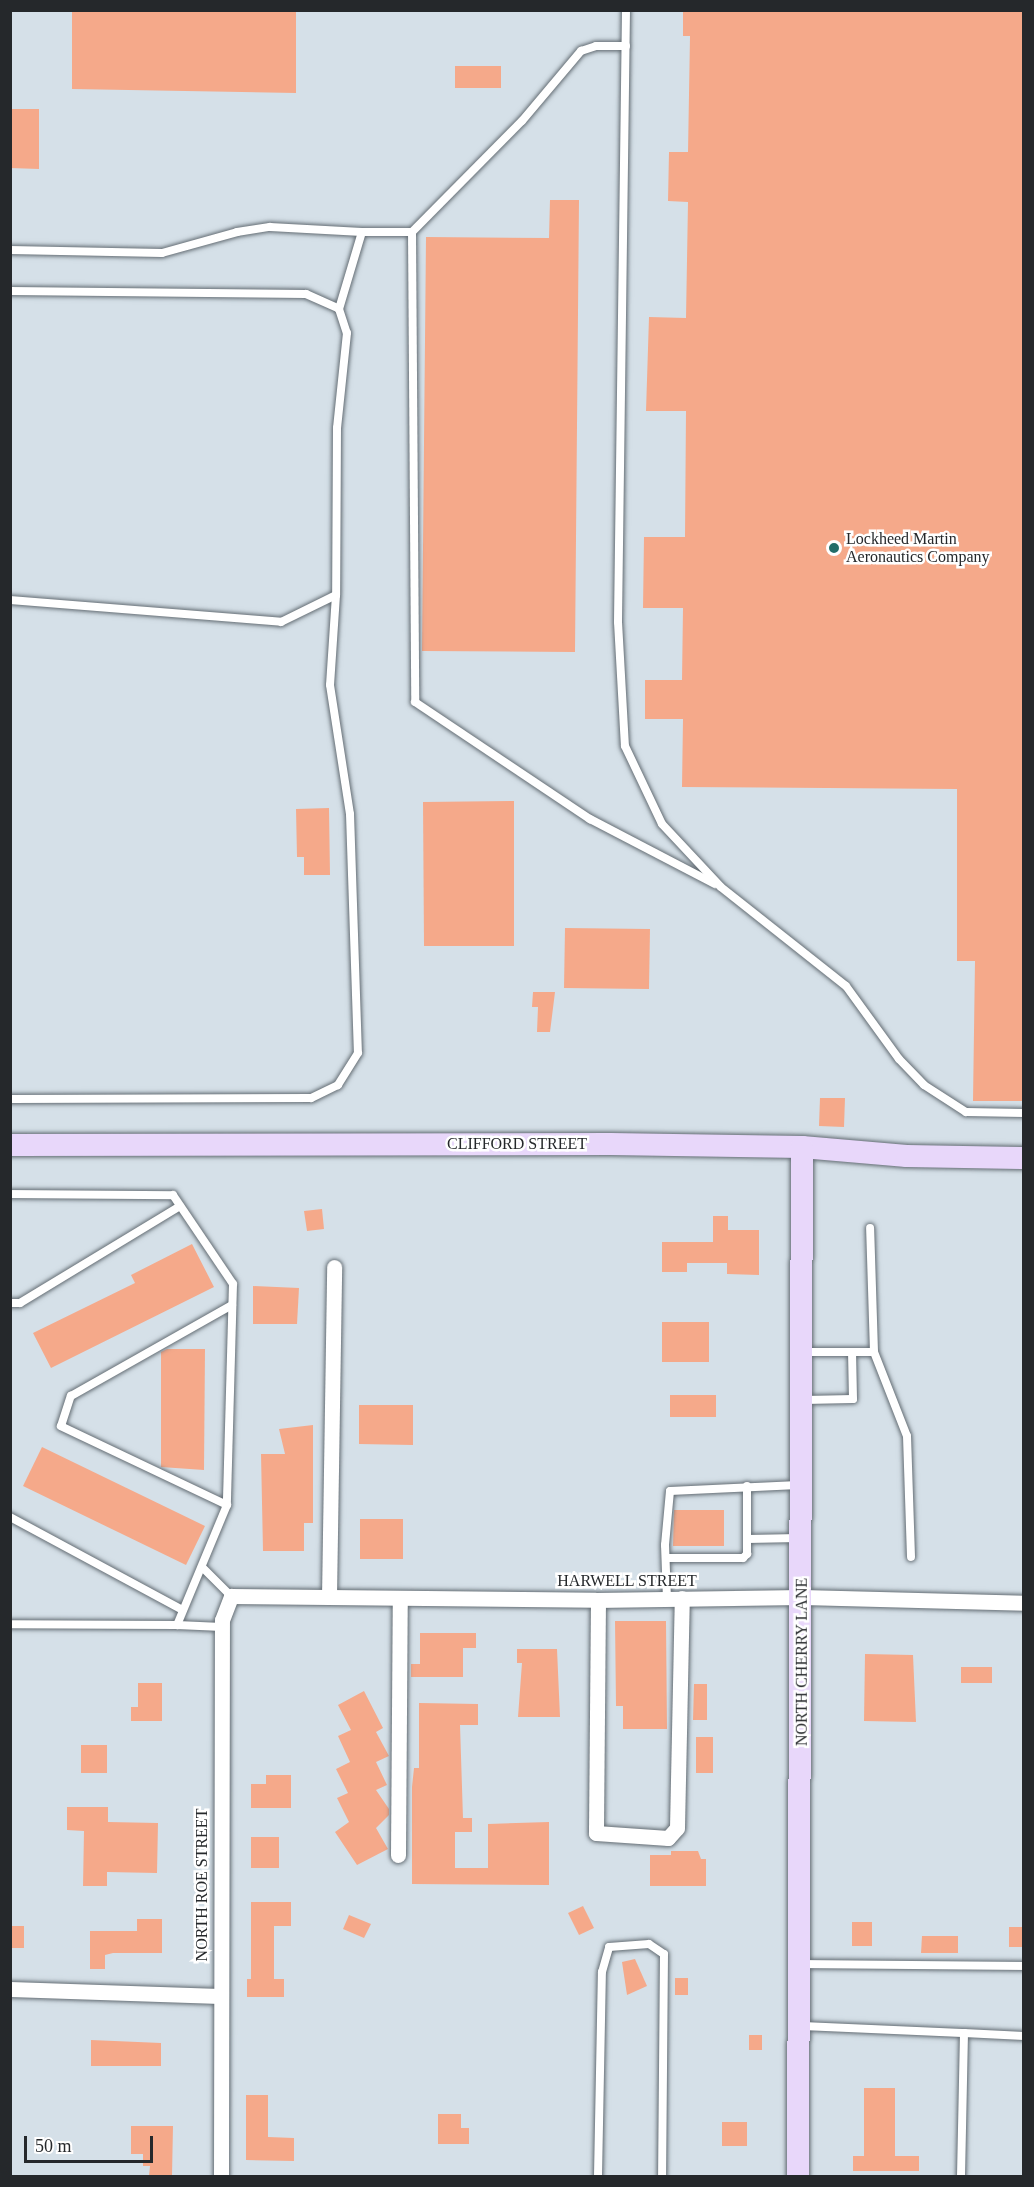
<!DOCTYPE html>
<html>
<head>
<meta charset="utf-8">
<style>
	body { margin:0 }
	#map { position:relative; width:1034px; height:2187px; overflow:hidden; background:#d5e0e8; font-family:Georgia,serif }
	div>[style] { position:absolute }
	.building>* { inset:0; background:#f5a98a }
	.roads { filter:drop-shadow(0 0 2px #646d74) drop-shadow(0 0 2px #646d74) }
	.lane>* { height:8px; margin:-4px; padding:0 4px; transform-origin:4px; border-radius:4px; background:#fff }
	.street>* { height:15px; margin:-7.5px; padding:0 7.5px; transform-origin:7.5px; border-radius:7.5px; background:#fff }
	.secondary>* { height:22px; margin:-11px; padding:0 11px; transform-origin:11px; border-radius:11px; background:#e8d7fa }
	.dots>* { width:16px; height:16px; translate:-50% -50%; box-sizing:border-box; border:3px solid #fff; border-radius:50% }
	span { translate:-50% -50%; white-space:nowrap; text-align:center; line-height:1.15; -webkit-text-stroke:5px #fff; paint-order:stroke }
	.poi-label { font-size:16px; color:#25282b }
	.left { translate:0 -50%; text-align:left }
	.street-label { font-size:16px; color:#25282b }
	.frame { position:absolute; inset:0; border:12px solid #25282b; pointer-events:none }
	.scale { position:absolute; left:24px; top:2136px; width:129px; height:27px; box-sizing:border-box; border:3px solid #25282b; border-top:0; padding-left:8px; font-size:18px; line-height:21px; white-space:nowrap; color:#25282b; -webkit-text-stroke:4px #fff; paint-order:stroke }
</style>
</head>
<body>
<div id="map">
	<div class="building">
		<i style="clip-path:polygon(72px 10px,296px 10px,296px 93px,72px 89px)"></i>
		<i style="clip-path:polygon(683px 10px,1023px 10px,1023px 1101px,973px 1101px,975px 961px,957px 961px,957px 789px,682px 787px,683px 719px,645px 719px,645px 680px,682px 680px,683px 608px,643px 608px,644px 537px,685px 537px,686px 411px,646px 411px,649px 317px,686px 318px,688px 202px,668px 201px,669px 152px,688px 152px,690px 36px,683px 36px)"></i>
		<i style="clip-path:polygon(455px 66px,501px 66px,501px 88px,455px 88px)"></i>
		<i style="clip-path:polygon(10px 109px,39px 109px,39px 169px,10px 168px)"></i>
		<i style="clip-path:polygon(550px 200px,579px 200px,575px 652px,422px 651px,426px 237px,549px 238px)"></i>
		<i style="clip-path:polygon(514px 801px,514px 946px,424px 946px,423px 802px)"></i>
		<i style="clip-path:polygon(329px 808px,330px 875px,304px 875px,304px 857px,297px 857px,296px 809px)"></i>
		<i style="clip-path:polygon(565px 928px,650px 929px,649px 989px,564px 988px)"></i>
		<i style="clip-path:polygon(533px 992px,555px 992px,550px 1032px,537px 1032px,538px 1007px,532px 1007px)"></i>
		<i style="clip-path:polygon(820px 1098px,845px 1098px,844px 1127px,819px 1126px)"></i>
		<i style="clip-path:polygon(322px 1209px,324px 1229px,307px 1231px,304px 1211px)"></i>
		<i style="clip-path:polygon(713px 1216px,728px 1216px,728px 1230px,759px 1230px,759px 1275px,727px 1274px,727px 1263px,687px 1263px,687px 1272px,662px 1272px,662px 1242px,713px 1242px)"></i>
		<i style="clip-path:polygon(192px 1244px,214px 1287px,51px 1368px,33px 1333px,135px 1283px,131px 1275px)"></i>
		<i style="clip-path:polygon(253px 1286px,299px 1288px,297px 1324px,253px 1324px)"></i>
		<i style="clip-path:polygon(662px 1322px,709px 1322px,709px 1362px,662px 1362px)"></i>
		<i style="clip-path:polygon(167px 1349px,205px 1349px,204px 1470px,161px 1467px,161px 1352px)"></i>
		<i style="clip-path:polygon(670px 1395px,716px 1395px,716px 1417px,670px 1417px)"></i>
		<i style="clip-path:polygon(359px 1405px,413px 1405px,413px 1445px,359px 1444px)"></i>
		<i style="clip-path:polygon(313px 1425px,313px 1523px,304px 1523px,304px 1551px,263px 1551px,261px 1454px,285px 1454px,279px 1429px)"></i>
		<i style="clip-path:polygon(42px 1447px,205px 1526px,186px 1565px,23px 1486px)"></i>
		<i style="clip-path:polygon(674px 1510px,724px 1510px,724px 1546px,673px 1546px)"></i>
		<i style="clip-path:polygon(360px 1519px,403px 1519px,403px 1559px,360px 1559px)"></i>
		<i style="clip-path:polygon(615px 1621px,666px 1621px,667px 1729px,623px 1729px,623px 1706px,616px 1706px)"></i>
		<i style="clip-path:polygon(420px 1633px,476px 1633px,476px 1648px,463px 1648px,463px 1677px,411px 1677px,411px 1664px,420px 1664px)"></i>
		<i style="clip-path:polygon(517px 1649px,557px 1649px,560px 1717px,518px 1717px,522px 1663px,517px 1663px)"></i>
		<i style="clip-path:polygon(865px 1654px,913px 1655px,916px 1722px,864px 1721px)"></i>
		<i style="clip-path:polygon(961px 1667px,992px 1667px,992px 1683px,961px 1683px)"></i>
		<i style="clip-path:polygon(138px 1683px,162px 1683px,162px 1721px,131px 1721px,131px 1707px,138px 1707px)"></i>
		<i style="clip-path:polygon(694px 1684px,707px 1684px,707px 1720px,693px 1720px)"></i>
		<i style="clip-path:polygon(364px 1691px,383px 1728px,376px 1732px,389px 1756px,376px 1762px,387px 1785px,376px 1790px,389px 1809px,389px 1815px,376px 1828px,388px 1849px,357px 1865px,335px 1832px,349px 1822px,337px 1798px,348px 1793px,336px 1769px,350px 1762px,338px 1736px,351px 1730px,338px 1705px)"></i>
		<i style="clip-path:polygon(419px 1703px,478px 1704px,478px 1725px,460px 1725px,463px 1818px,472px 1818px,472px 1832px,455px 1832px,455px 1868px,488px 1868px,488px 1824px,549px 1822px,549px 1885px,412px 1884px,412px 1787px,414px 1768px,419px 1768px)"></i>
		<i style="clip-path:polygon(696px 1737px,713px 1737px,713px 1773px,696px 1773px)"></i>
		<i style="clip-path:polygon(81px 1745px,107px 1745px,107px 1773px,81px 1773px)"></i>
		<i style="clip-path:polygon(266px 1775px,291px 1775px,291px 1808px,251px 1808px,251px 1784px,266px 1784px)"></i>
		<i style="clip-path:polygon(67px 1807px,108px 1807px,108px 1822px,158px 1823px,157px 1873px,107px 1872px,107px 1886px,83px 1886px,84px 1831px,67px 1830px)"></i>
		<i style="clip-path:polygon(251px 1837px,279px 1837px,279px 1868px,251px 1868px)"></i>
		<i style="clip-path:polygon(671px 1851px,698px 1851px,701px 1859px,706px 1859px,706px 1886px,650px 1886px,650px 1855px,671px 1855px)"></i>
		<i style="clip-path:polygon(251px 1902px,291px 1902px,291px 1926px,274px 1926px,274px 1979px,284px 1979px,284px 1997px,247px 1997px,247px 1979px,251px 1979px)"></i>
		<i style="clip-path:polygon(583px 1906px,594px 1928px,579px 1935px,568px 1913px)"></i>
		<i style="clip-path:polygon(349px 1915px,371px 1924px,364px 1938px,343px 1929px)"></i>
		<i style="clip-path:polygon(137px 1919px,162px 1919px,162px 1953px,113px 1953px,105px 1955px,105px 1969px,90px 1969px,90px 1931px,137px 1931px)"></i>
		<i style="clip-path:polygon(852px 1922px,872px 1922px,872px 1946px,852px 1946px)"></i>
		<i style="clip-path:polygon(10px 1926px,24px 1926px,24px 1948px,10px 1948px)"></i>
		<i style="clip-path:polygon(1009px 1927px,1023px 1927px,1023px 1947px,1009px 1947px)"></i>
		<i style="clip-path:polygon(922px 1936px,958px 1936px,958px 1953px,921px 1953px)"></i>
		<i style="clip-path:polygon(635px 1959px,647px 1986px,627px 1995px,622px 1962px)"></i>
		<i style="clip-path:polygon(675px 1978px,688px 1978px,688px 1995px,675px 1995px)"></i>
		<i style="clip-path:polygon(749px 2035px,762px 2035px,762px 2050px,749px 2050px)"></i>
		<i style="clip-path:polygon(91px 2040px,161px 2043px,161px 2066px,91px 2066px)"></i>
		<i style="clip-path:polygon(864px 2088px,895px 2088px,895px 2156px,919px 2156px,919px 2171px,853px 2171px,853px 2156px,864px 2156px)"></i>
		<i style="clip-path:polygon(246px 2095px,268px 2095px,268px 2137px,294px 2138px,294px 2161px,246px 2160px)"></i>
		<i style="clip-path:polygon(438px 2114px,461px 2114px,461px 2128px,469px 2128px,469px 2144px,438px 2144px)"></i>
		<i style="clip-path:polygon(722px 2122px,747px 2122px,747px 2146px,722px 2146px)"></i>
		<i style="clip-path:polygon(131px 2126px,173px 2126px,172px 2176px,149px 2176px,150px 2166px,143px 2166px,143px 2154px,131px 2154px)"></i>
	</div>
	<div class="roads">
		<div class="lane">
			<i style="left:626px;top:10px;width:612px;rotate:90.75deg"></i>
			<i style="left:618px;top:622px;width:124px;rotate:86.8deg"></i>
			<i style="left:625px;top:746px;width:86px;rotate:64.6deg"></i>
			<i style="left:662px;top:824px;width:86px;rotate:46.9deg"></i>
			<i style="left:721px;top:887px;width:159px;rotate:38.4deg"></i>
			<i style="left:846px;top:986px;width:90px;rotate:54deg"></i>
			<i style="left:899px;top:1059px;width:36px;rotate:46deg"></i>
			<i style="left:924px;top:1085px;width:50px;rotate:32.7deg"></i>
			<i style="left:966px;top:1112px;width:58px;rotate:1deg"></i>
			<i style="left:412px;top:232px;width:156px;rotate:-45.3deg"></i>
			<i style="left:522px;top:121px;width:92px;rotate:-49.9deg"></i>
			<i style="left:581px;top:51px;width:16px;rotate:-18deg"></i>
			<i style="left:596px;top:46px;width:30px"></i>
			<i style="left:10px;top:250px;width:152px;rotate:1.1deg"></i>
			<i style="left:162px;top:253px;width:78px;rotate:-15.6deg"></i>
			<i style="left:237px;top:232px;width:33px;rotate:-9deg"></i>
			<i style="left:270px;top:227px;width:92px;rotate:3.1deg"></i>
			<i style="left:10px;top:291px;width:296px;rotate:0.6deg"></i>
			<i style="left:306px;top:294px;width:36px;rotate:24deg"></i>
			<i style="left:339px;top:309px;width:25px;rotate:72deg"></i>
			<i style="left:347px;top:333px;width:96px;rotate:96deg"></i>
			<i style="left:337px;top:428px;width:167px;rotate:90.3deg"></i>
			<i style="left:336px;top:595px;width:90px;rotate:93.8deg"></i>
			<i style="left:330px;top:685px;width:131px;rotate:81.2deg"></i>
			<i style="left:350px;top:814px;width:239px;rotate:88.1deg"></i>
			<i style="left:358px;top:1053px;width:38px;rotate:122deg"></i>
			<i style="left:338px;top:1085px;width:30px;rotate:154deg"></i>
			<i style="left:311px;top:1098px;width:301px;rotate:179.8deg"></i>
			<i style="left:339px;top:309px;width:80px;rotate:-73.4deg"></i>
			<i style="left:362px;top:232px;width:50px"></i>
			<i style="left:412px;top:232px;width:470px;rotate:89.6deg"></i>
			<i style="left:415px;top:702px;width:211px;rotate:33.8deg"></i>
			<i style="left:590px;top:819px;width:141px;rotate:27.5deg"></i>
			<i style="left:10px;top:600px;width:272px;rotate:4.6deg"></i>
			<i style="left:281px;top:622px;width:61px;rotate:-26.1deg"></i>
			<i style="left:10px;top:1194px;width:163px;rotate:0.4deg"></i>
			<i style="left:173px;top:1195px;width:107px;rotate:56deg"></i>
			<i style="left:233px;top:1284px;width:221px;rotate:91.6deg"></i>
			<i style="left:227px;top:1505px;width:130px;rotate:112.6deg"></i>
			<i style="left:177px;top:1625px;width:167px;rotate:-179.7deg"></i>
			<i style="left:10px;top:1303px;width:10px"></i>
			<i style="left:20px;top:1303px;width:187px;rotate:-31.2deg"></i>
			<i style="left:852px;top:1352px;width:22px"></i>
			<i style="left:874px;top:1352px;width:124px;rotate:-91.8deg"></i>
			<i style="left:874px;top:1352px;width:90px;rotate:68.6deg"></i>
			<i style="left:907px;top:1436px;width:121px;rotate:88.1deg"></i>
			<i style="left:804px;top:1400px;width:49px;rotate:-1.2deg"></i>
			<i style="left:853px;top:1399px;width:47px;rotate:-91.2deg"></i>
			<i style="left:852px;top:1352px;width:48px;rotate:180deg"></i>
			<i style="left:227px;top:1505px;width:184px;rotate:-154.6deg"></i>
			<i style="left:61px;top:1426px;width:32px;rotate:-72deg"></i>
			<i style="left:71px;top:1396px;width:185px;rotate:-29.5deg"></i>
			<i style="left:10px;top:1517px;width:196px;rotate:28.3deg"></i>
			<i style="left:747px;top:1539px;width:52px;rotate:-1.1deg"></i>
			<i style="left:668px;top:1558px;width:75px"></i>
			<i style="left:743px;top:1558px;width:6px;rotate:-45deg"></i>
			<i style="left:747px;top:1554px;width:68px;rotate:-90deg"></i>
			<i style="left:202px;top:1567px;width:41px;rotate:45deg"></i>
			<i style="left:667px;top:1599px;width:54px;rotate:-92.1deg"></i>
			<i style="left:665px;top:1545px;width:54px;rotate:-84.7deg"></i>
			<i style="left:670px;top:1491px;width:128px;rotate:-2.7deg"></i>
			<i style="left:177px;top:1625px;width:45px;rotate:2.5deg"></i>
			<i style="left:801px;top:1964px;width:223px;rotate:0.5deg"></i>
			<i style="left:801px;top:2026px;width:163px;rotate:2.5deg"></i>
			<i style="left:964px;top:2033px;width:143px;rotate:91.2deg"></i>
			<i style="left:964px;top:2033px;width:60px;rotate:2.9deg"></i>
			<i style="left:598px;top:2176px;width:204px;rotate:-88.9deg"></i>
			<i style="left:602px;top:1972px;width:26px;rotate:-74deg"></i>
			<i style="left:609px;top:1947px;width:40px;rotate:-4.3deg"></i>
			<i style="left:649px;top:1944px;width:18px;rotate:34deg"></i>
			<i style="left:664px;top:1954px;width:222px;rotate:90.5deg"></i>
		</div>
		<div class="street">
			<i style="left:329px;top:1597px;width:330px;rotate:-89.1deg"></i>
			<i style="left:598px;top:1600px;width:233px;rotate:90.5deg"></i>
			<i style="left:596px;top:1833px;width:72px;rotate:4deg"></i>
			<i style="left:668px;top:1838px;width:13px;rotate:-48deg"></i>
			<i style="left:677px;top:1828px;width:230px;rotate:-88.8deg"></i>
			<i style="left:398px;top:1855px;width:257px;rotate:-89.6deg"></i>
			<i style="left:10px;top:1989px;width:210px;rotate:1.9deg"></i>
			<i style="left:221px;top:2176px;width:556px;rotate:-89.9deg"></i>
			<i style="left:222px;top:1620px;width:26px;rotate:-69deg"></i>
			<i style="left:231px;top:1596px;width:364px;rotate:0.6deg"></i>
			<i style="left:595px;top:1600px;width:207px;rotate:-0.8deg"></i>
			<i style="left:802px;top:1597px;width:222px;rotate:1.5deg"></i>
		</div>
		<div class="secondary">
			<i style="left:10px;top:1145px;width:600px;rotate:-0.1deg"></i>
			<i style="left:610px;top:1144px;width:192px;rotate:0.9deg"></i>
			<i style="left:802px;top:1147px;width:105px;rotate:4.9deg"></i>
			<i style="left:907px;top:1156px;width:117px;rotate:1deg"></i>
			<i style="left:798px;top:2176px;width:1029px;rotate:-89.78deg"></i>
		</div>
	</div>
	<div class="dots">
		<i style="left:834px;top:548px;background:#236d69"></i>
	</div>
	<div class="poi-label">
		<span class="left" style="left:846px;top:548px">Lockheed Martin<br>Aeronautics Company</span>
	</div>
	<div class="street-label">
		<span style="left:517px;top:1144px">CLIFFORD STREET</span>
		<span style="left:627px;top:1581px">HARWELL STREET</span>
		<span style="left:802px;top:1662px;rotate:-90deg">NORTH CHERRY LANE</span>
		<span style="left:202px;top:1885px;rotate:-90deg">NORTH ROE STREET</span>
	</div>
	<div class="frame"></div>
	<div class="scale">50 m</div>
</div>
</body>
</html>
